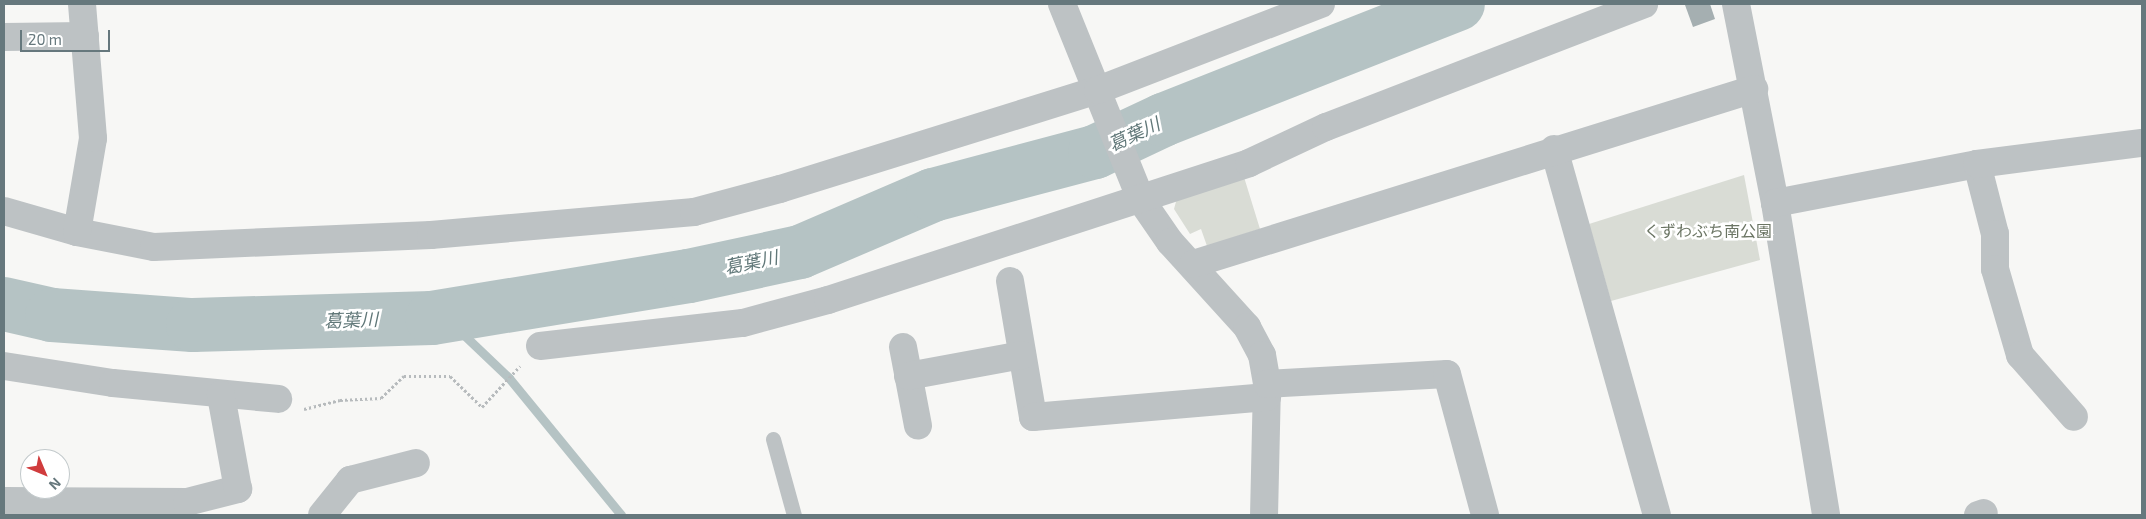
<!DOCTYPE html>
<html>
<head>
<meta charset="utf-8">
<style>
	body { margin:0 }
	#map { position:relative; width:2146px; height:519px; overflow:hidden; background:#f7f7f5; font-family:"Exo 2","Noto Sans JP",sans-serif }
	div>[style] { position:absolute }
	.green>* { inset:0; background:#d9dcd5 }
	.stream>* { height:9px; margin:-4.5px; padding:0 4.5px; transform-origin:4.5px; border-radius:4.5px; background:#b5c3c4 }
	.river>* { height:54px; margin:-27px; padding:0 27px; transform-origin:27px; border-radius:27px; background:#b5c3c4 }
	.building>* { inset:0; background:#a5afb1 }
	.path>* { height:3px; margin-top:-1.5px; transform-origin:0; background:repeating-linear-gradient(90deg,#b7bbbd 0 2.5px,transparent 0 5px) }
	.service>* { height:15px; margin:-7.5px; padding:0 7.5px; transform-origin:7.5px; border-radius:7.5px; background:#bdc2c4 }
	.minor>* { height:28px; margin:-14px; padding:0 14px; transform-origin:14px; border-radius:14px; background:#bdc2c4 }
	span { translate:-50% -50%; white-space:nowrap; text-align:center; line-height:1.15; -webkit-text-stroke:5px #fff; paint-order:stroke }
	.park-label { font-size:16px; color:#6b7564 }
	.water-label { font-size:18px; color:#607778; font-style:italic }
	.frame { position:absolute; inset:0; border:5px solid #66787d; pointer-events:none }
	.north { position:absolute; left:20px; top:449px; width:50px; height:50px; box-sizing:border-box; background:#fff; border:1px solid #c2c9cb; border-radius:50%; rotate:135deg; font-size:14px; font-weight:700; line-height:20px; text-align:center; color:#66787d }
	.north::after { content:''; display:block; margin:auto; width:18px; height:22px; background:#d03c3d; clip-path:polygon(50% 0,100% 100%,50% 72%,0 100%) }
	.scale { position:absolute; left:20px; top:30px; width:90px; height:22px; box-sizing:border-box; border:2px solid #66787d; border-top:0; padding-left:6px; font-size:15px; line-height:18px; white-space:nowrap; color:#66787d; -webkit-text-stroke:4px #fff; paint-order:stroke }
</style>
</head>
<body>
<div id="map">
	<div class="green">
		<i style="clip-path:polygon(1744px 175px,1760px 260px,1611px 301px,1589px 224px)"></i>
		<i style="clip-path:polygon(1244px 177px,1260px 229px,1207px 246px,1201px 229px,1190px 234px,1174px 209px,1177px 198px)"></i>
	</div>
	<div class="stream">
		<i style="left:444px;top:316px;width:90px;rotate:43.6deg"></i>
		<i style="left:509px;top:378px;width:177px;rotate:50.7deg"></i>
	</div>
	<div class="river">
		<i style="left:4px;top:304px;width:49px;rotate:12.9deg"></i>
		<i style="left:52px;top:315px;width:141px;rotate:4.1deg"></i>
		<i style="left:193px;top:325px;width:239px;rotate:-1.7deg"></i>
		<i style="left:432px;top:318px;width:260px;rotate:-9.3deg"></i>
		<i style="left:689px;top:276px;width:114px;rotate:-12.2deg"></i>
		<i style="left:800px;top:252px;width:145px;rotate:-23.2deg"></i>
		<i style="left:933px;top:195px;width:168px;rotate:-14.9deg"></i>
		<i style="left:1095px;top:152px;width:75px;rotate:-25.2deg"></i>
		<i style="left:1163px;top:120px;width:317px;rotate:-21.5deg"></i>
	</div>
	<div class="building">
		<i style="clip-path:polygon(1710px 4px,1715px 19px,1693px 27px,1685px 5px)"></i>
	</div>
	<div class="path">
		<i style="left:304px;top:409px;width:37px;rotate:-14deg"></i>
		<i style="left:340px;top:400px;width:41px;rotate:-2.8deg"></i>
		<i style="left:381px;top:398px;width:32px;rotate:-44deg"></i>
		<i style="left:404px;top:376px;width:46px"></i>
		<i style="left:450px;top:376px;width:45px;rotate:44.1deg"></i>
		<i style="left:482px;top:407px;width:56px;rotate:-47.2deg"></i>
	</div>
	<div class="service">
		<i style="left:773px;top:439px;width:79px;rotate:74.6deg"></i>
	</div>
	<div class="minor">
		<i style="left:1062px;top:4px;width:211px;rotate:68deg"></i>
		<i style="left:1141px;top:200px;width:51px;rotate:55.4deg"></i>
		<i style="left:1170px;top:242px;width:115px;rotate:47.8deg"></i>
		<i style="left:1247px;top:327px;width:32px;rotate:62deg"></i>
		<i style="left:1262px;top:355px;width:29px;rotate:80deg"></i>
		<i style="left:1267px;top:384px;width:131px;rotate:91.3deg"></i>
		<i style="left:1736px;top:4px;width:203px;rotate:78.9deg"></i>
		<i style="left:1775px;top:203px;width:316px;rotate:80.7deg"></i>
		<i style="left:4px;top:37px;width:81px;rotate:-0.7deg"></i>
		<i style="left:1554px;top:149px;width:380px;rotate:74.3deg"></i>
		<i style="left:1977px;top:164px;width:72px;rotate:75.6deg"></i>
		<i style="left:1995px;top:234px;width:35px;rotate:90deg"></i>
		<i style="left:1995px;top:269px;width:90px;rotate:73.8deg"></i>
		<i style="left:2020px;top:355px;width:82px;rotate:48.9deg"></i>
		<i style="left:1775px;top:203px;width:206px;rotate:-10.9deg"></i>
		<i style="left:1977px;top:164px;width:166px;rotate:-7.3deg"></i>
		<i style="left:4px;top:211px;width:76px;rotate:16deg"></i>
		<i style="left:77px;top:232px;width:78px;rotate:11deg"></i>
		<i style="left:154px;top:247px;width:277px;rotate:-2.5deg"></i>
		<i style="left:431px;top:235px;width:264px;rotate:-5deg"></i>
		<i style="left:694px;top:212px;width:89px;rotate:-15deg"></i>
		<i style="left:780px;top:189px;width:333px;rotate:-17.3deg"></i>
		<i style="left:1098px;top:90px;width:239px;rotate:-21.1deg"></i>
		<i style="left:77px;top:232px;width:95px;rotate:-80.3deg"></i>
		<i style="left:93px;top:138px;width:134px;rotate:-94.7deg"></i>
		<i style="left:1193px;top:264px;width:588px;rotate:-17.32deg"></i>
		<i style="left:1010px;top:281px;width:138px;rotate:80.4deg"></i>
		<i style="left:1033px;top:417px;width:235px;rotate:-4.9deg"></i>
		<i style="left:540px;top:346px;width:204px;rotate:-6.5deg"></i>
		<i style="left:743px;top:323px;width:88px;rotate:-15.1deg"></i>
		<i style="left:828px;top:300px;width:443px;rotate:-18deg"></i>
		<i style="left:1249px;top:163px;width:85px;rotate:-25.1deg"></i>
		<i style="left:1326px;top:127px;width:341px;rotate:-21.1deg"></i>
		<i style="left:903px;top:347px;width:80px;rotate:79.2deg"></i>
		<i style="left:4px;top:366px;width:110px;rotate:8.9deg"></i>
		<i style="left:113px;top:383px;width:166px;rotate:5.5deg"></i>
		<i style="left:908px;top:376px;width:116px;rotate:-10.4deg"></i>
		<i style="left:1267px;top:384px;width:180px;rotate:-3.2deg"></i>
		<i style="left:1447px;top:374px;width:146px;rotate:74.9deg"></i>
		<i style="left:4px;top:501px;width:183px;rotate:0.3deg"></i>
		<i style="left:187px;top:502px;width:53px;rotate:-14.3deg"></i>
		<i style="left:238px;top:489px;width:96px;rotate:-100.3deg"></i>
		<i style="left:322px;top:515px;width:45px;rotate:-51.3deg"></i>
		<i style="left:350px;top:480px;width:68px;rotate:-14.4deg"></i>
		<i style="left:1978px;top:515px;width:6px;rotate:-18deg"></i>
	</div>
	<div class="park-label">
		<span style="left:1708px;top:231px">くずわぶち南公園</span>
	</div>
	<div class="water-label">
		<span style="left:1134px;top:134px;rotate:-25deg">葛葉川</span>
		<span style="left:751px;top:262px;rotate:-12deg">葛葉川</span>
		<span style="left:351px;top:320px;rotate:-2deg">葛葉川</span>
	</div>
	<div class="frame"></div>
	<div class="north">N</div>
	<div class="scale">20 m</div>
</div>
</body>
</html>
